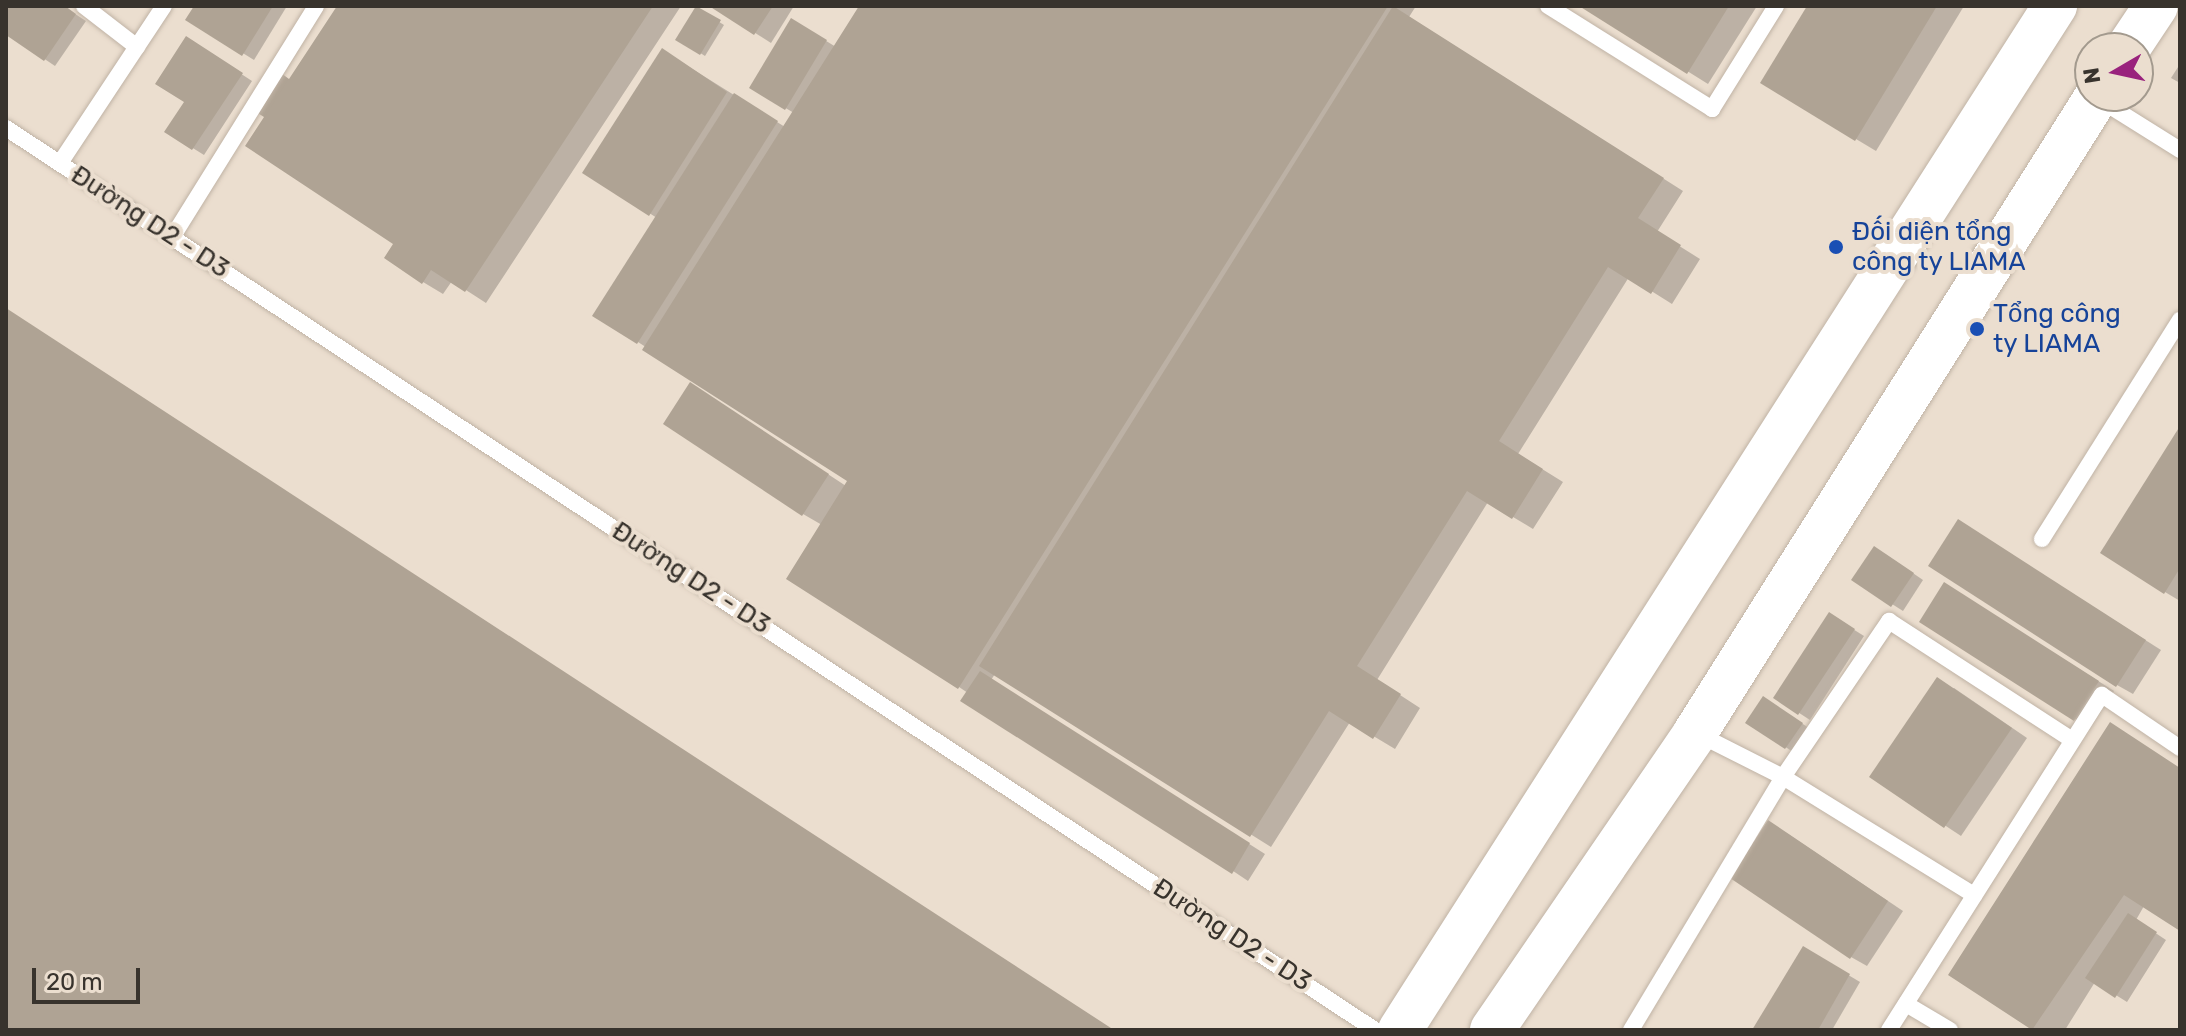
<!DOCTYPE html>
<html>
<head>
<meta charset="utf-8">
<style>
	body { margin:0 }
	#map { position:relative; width:2186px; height:1036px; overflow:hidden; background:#ebdecf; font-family:Rubik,sans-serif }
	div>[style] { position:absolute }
	.shadow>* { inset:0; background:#0003 }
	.building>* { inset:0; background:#afa394 }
	.roads { filter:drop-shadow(0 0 2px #c0b3a5) drop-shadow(0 0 2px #c0b3a5) }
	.lane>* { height:16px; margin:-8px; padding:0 8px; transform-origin:8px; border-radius:8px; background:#fff }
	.secondary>* { height:44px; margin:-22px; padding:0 22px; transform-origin:22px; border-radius:22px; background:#fff }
	.dots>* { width:22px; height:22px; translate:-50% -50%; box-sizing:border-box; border:4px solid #ebdecf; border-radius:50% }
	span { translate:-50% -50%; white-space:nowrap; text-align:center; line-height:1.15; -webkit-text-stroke:8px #ebdecf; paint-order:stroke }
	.street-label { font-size:26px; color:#38332d }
	.transit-label { font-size:26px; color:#164399 }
	.left { translate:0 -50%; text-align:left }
	.frame { position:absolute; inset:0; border:8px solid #38332d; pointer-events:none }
	.north { position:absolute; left:2074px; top:32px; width:80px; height:80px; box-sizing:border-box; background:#ebdecf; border:2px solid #a39a8e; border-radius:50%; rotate:261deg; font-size:22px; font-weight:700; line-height:32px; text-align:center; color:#38332d }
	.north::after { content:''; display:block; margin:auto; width:28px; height:36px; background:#99227d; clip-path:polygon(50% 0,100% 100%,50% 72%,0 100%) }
	.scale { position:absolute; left:32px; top:968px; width:108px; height:36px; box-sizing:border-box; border:4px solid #38332d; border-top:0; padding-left:10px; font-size:24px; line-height:28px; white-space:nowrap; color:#38332d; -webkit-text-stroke:6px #ebdecf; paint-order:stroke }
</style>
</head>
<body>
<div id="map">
	<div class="shadow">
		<i style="clip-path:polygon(6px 6px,63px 6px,86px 21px,55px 66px,6px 33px)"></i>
		<i style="clip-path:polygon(197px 6px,287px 6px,254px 60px,188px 19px)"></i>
		<i style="clip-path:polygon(339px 6px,681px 6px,486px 303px,452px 281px,443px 294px,423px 282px,290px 81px)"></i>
		<i style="clip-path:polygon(712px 6px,794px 6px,771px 43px)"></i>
		<i style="clip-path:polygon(862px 6px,1416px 6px,1409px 17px,1683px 191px,1657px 232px,1700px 259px,1672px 304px,1629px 277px,1518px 454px,1563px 482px,1533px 529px,1488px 502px,1377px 680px,1420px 708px,1395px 749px,1350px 722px,1271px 847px,995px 674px,991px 680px,1265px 854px,1248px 881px,959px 687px,822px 525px,803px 514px,706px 394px,846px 486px,850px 480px,638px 342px,657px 218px,585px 172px,678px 60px,785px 127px,794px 113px,752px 88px,792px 20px,836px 47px)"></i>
		<i style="clip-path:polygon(1583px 6px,1757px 6px,1708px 84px)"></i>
		<i style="clip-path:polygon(1809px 6px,1964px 6px,1876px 151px,1856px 139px)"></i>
		<i style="clip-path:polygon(697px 8px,724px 25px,705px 56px,678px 39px)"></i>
		<i style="clip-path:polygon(197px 45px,252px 81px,204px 155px,167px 132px,187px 102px)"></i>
		<i style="clip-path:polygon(2180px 64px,2180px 83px,2171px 78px)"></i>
		<i style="clip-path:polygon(2180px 430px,2180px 601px,2165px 592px)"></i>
		<i style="clip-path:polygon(1974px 531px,2161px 650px,2133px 694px,2117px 685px)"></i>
		<i style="clip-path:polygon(1885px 554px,1923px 580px,1903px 611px,1854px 580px)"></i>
		<i style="clip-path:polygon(1960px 594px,2114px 691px,2090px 728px,2075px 719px)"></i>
		<i style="clip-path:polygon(1840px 621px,1864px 636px,1810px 720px,1776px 698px)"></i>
		<i style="clip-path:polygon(1954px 688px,2027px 738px,1961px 836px,1872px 777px)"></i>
		<i style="clip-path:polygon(1774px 705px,1812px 730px,1796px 754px,1748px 722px)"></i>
		<i style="clip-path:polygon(2180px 768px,2180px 929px,2144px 906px,2136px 920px,2166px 940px,2127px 1002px,2095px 982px,2065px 1030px,2036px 1030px,1951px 974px)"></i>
		<i style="clip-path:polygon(1785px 832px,1903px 911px,1867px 966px,1851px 957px)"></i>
		<i style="clip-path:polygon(1803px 948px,1860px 982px,1832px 1030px,1755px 1030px)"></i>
	</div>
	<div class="building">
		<i style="clip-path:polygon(6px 6px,65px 6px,76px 14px,44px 61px,6px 35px)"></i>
		<i style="clip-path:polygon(194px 6px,273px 6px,242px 56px,185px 20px)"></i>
		<i style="clip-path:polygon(337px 6px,653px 6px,465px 292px,431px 270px,422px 284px,384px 258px,393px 244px,245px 146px,264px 117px,256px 112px,281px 73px,289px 79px)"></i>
		<i style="clip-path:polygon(696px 6px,721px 20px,700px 55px,675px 40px)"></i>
		<i style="clip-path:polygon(709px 6px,773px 6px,754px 35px)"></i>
		<i style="clip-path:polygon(859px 6px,1388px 6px,958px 689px,786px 579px,847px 481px,642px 350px)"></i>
		<i style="clip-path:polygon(1393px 6px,1664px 178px,1638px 218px,1681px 245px,1651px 294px,1608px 267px,1499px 441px,1543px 469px,1512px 519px,1467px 491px,1357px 666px,1401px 694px,1373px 739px,1329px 711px,1250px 837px,979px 666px)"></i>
		<i style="clip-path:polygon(1579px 6px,1729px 6px,1687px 74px)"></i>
		<i style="clip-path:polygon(1807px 6px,1937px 6px,1855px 141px,1760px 83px)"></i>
		<i style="clip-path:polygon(791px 18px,827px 40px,785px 110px,749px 88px)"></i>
		<i style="clip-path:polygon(186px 36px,243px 73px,192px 150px,164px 132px,184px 102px,155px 84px)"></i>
		<i style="clip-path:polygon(662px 48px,727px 92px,649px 216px,582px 173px)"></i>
		<i style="clip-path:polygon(734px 93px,778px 121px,637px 344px,592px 316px)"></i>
		<i style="clip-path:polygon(6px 308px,1114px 1030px,6px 1030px)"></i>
		<i style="clip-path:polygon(690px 382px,829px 474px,802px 516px,663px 424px)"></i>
		<i style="clip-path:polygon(2180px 426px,2180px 568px,2164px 594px,2100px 553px)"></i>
		<i style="clip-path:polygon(1958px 519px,2146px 640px,2116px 687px,1928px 566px)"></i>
		<i style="clip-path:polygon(1874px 546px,1914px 573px,1891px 607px,1851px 580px)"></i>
		<i style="clip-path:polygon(1944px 582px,2099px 681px,2074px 721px,1919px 622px)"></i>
		<i style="clip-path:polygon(1829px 612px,1855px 629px,1798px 715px,1773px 698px)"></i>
		<i style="clip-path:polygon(980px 671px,1250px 843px,1232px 874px,960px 701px)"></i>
		<i style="clip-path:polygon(1937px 677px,2012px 728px,1944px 828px,1869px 777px)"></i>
		<i style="clip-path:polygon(1763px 696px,1803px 723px,1785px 749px,1745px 723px)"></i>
		<i style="clip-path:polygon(2110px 722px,2180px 768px,2180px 931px,2124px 895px,2032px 1030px,1948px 975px)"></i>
		<i style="clip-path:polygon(1768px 820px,1888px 901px,1850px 959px,1730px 878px)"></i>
		<i style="clip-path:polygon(2128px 913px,2157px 932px,2115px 998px,2085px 978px)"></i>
		<i style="clip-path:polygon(1803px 946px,1850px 974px,1818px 1030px,1752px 1030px)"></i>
	</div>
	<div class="roads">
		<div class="lane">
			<i style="left:84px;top:6px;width:67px;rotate:37.7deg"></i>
			<i style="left:1548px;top:6px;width:194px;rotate:32.1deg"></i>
			<i style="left:1712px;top:109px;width:121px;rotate:-58.1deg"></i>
			<i style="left:2097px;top:98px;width:98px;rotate:32.1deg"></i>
			<i style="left:6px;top:128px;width:1639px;rotate:33.38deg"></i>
			<i style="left:60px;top:163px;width:188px;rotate:-56.5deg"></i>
			<i style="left:173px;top:236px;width:271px;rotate:-58.1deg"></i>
			<i style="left:2042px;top:539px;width:259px;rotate:-57.8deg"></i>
			<i style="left:1698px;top:734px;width:95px;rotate:26.8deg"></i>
			<i style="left:1783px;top:777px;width:189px;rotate:-55.8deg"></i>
			<i style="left:1889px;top:621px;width:218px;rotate:33deg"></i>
			<i style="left:1906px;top:1004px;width:51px;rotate:30.6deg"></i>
			<i style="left:1631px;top:1030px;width:295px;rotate:-59deg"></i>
			<i style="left:1783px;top:777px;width:225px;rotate:31.7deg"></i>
			<i style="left:1889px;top:1030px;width:397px;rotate:-57.6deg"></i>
			<i style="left:2102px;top:695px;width:94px;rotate:34.2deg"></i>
		</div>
		<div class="secondary">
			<i style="left:2128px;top:48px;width:50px;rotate:-56.3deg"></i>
			<i style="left:1400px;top:1030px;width:1216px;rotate:-57.4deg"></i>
			<i style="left:1492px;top:1030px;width:360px;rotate:-55.6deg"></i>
			<i style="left:1695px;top:733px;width:753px;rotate:-57.74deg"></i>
		</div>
	</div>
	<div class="dots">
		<i style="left:1836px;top:247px;background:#1a4fb4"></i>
		<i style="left:1977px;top:329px;background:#1a4fb4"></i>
	</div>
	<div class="street-label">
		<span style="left:150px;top:222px;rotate:33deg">Đường D2 - D3</span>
		<span style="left:691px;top:578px;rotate:33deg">Đường D2 - D3</span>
		<span style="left:1232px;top:935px;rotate:33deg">Đường D2 - D3</span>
	</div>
	<div class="transit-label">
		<span class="left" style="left:1852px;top:247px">Đối diện tổng<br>công ty LIAMA</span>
		<span class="left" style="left:1993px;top:329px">Tổng công<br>ty LIAMA</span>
	</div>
	<div class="frame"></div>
	<div class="north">N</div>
	<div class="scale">20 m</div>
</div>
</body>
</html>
